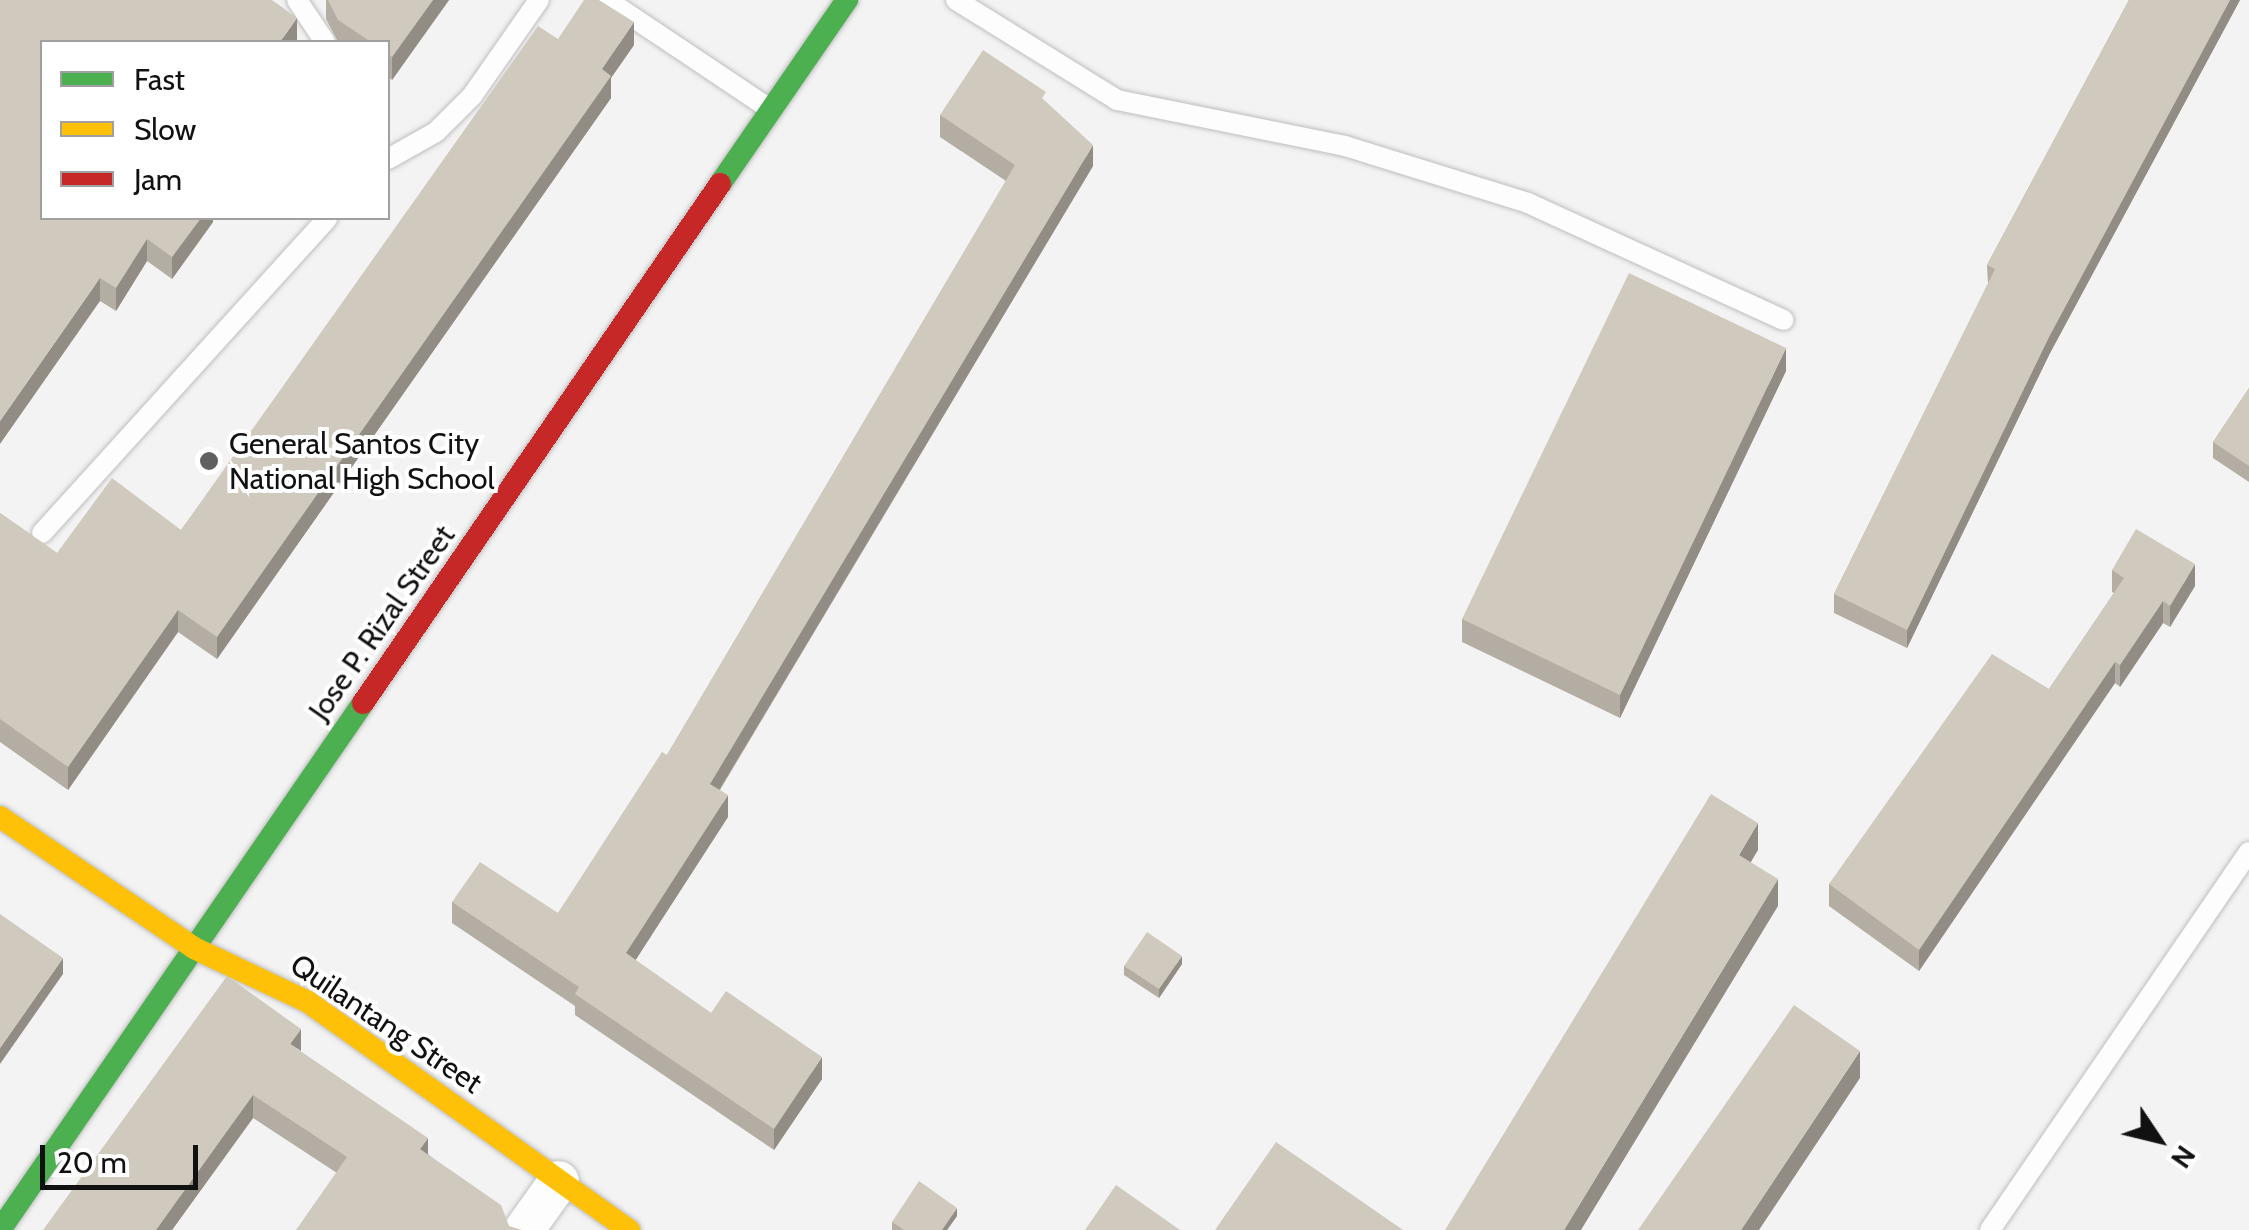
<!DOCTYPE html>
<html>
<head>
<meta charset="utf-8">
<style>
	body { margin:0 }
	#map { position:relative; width:2249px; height:1230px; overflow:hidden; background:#f3f3f4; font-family:Cabin,sans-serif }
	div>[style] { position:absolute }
	.roads { filter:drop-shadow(0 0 2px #bebebe) drop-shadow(0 0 2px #bebebe) }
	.lane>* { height:20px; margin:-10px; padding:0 10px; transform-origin:10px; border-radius:10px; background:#fdfdfd }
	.street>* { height:40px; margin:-20px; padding:0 20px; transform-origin:20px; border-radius:20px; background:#fdfdfd }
	.fast>* { height:22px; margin:-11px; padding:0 11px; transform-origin:11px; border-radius:11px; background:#4caf50 }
	.slow>* { height:22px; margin:-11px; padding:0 11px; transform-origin:11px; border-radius:11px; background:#ffc107 }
	.jam>* { height:22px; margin:-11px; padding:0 11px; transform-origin:11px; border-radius:11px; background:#c62828 }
	.wall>* { inset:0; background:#b3ada3 }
	.shaded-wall>* { inset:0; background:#928d84 }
	.building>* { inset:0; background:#d0c9bd }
	.dots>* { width:28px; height:28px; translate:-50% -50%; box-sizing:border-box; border:5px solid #fff; border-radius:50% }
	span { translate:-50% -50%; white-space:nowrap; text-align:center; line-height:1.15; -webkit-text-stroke:8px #fff; paint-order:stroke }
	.poi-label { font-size:30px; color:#111112 }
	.left { translate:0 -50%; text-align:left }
	.street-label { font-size:30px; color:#111112 }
	.legend { position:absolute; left:40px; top:40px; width:350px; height:180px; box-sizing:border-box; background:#fff; border:2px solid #a0a0a0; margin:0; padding:12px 18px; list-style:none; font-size:30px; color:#111112 }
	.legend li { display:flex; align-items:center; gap:20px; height:50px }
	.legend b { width:50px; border:2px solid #a0a0a0 }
	.north { position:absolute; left:2109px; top:1090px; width:100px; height:100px; -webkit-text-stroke:8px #fff; paint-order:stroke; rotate:125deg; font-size:28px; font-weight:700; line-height:40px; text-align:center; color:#111112 }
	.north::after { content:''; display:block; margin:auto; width:35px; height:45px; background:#111112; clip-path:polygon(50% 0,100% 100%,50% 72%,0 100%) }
	.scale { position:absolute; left:40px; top:1145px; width:158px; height:45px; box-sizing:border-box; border:5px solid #111112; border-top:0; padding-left:12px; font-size:30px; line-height:35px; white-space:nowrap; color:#111112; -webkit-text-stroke:8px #fff; paint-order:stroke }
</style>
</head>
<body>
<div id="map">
	<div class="roads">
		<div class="lane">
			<i style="left:297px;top:0;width:50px;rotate:56.3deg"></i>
			<i style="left:607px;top:0;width:196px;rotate:33.8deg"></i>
			<i style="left:956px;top:0;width:190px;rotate:31.8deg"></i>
			<i style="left:1117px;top:100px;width:233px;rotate:11.4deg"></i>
			<i style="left:1345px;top:146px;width:192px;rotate:17.3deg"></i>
			<i style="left:1528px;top:203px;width:281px;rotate:24.6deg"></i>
			<i style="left:388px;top:159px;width:55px;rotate:-29.4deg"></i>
			<i style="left:436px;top:132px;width:51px;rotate:-45deg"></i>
			<i style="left:472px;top:96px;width:117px;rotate:-55.1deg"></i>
			<i style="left:42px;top:533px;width:425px;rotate:-47.8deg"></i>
			<i style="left:1990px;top:1230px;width:458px;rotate:-55.6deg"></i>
		</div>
		<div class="street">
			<i style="left:524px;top:1230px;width:60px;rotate:-54.5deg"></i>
		</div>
		<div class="fast">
			<i style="left:720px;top:184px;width:224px;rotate:-55.4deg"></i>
			<i style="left:0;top:1230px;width:640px;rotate:-55.44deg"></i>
		</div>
		<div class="slow">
			<i style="left:0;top:817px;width:234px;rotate:34deg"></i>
			<i style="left:194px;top:948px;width:126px;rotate:25.3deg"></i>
			<i style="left:308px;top:1002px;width:394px;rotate:35.4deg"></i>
		</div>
		<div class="jam">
			<i style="left:363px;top:703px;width:630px;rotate:-55.48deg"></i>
		</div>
	</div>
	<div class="wall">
		<i style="clip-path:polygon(0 0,297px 40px,296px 42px,42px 42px,213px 218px,213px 222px,172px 279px,147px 261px,116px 311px,100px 301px)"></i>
		<i style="clip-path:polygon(326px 0,449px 0,392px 80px,388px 77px,388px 42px,338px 42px,326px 19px)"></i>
		<i style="clip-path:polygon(2129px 0,2240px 0,2049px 355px,1907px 648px,1834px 613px,1834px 594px,1988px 284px,1987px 265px)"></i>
		<i style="clip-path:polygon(558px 39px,634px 45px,611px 78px,611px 98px,217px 659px,178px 632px,68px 790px,0 742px,0 513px,57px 553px,181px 530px)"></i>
		<i style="clip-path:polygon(1046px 102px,1093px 166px,720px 790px,728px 817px,635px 960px,711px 1013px,822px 1079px,774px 1150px,575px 1015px,575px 1006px,452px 923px,452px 902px,558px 913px,667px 755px,1006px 181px,940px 137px,940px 115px)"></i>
		<i style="clip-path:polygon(1786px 371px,1620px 718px,1462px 642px,1462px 619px)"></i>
		<i style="clip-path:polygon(2249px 388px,2249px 482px,2213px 458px,2213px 442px)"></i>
		<i style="clip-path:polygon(2112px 570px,2195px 586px,2170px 627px,2163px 623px,2120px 687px,2115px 683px,1919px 971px,1829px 906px,1829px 884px,2049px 689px,2114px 593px,2112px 592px)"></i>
		<i style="clip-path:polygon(1182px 964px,1159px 998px,1124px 975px,1124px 966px)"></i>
		<i style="clip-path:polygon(301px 1052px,428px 1154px,509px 1226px,337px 1173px,253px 1118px,172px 1230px,43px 1230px)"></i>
		<i style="clip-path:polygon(957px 1216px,947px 1230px,892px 1230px,892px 1222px)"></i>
	</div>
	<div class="shaded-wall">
		<i style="clip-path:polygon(433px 0,449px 0,392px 80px,392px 57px)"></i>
		<i style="clip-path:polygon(2230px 0,2240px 0,2049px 355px,1907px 648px,1907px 630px,2049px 337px)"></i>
		<i style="clip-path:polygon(297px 18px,297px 40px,296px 42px,280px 42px)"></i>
		<i style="clip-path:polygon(634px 22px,634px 45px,611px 78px,611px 98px,217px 659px,217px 637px)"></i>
		<i style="clip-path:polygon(1093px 145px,1093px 166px,710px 805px,710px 784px)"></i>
		<i style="clip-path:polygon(201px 218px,213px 218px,213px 222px,172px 279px,172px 257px)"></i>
		<i style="clip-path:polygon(147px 239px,147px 261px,116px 311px,116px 288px)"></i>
		<i style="clip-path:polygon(100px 278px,100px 301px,0 444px,0 421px)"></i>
		<i style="clip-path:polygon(1786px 348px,1786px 371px,1620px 718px,1620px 695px)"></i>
		<i style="clip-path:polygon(2195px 564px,2195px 586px,2170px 627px,2170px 606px)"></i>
		<i style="clip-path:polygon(2163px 601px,2163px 623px,2120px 687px,2120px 665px)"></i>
		<i style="clip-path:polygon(178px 610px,178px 632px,68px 790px,68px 767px)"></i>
		<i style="clip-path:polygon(2115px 662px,2115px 683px,1919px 971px,1919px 950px)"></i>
		<i style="clip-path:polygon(728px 795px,728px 817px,626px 975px,626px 953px)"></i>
		<i style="clip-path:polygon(1758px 823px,1758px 850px,1739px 882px,1739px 855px)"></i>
		<i style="clip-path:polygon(1778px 879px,1778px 906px,1581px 1230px,1564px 1230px)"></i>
		<i style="clip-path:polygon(1182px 956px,1182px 964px,1159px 998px,1159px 989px)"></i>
		<i style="clip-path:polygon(63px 958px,63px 974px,0 1064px,0 1048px)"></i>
		<i style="clip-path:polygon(301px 1029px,301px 1051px,290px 1044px)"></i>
		<i style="clip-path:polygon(1860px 1051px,1860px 1078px,1759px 1230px,1741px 1230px)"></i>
		<i style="clip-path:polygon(822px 1057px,822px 1079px,774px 1150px,774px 1129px)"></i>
		<i style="clip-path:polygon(253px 1095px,253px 1118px,172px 1230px,156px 1230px)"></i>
		<i style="clip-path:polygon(428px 1138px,428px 1160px,420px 1149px)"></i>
		<i style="clip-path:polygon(957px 1208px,957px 1216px,947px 1230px,942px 1230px)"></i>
	</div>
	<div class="building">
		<i style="clip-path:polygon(0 0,272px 0,297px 18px,280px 42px,42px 42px,42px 218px,201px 218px,172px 257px,147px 239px,116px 288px,100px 278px,0 421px)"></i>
		<i style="clip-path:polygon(328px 0,433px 0,392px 57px,388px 54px,388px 42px,371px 42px,338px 20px)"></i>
		<i style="clip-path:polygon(584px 0,599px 0,634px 22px,602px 69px,611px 76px,217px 637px,178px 610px,68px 767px,0 719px,0 513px,57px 553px,112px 478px,181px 530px,538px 26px,558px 39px)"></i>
		<i style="clip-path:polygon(2129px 0,2230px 0,2049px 337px,1907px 630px,1834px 594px,1995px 269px,1987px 265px)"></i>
		<i style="clip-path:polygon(983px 50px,1046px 92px,1042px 98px,1093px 145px,710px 784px,728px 795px,626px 953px,711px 1013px,726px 991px,822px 1057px,774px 1129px,575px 994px,579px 987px,452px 902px,480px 862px,558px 913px,662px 752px,667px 755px,1015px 165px,940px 115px)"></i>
		<i style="clip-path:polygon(1629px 273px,1786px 348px,1620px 695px,1462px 619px)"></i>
		<i style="clip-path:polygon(2249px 388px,2249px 466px,2213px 442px)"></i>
		<i style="clip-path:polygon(2136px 529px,2195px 564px,2170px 606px,2163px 601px,2120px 665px,2115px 662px,1919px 950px,1829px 884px,1992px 654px,2049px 689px,2124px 578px,2112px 570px)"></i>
		<i style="clip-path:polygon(1711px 794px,1758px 823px,1739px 855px,1778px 879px,1564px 1230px,1445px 1230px)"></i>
		<i style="clip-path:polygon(0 914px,63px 958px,0 1048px)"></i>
		<i style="clip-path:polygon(1147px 932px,1182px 956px,1159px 989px,1124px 966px)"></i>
		<i style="clip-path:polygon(227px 976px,301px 1029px,290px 1044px,428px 1138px,420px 1149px,501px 1205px,509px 1226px,522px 1230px,296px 1230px,347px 1157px,253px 1095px,156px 1230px,43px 1230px)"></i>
		<i style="clip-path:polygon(1794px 1005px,1860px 1051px,1741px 1230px,1638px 1230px)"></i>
		<i style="clip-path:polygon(1276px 1142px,1403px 1230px,1215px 1230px)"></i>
		<i style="clip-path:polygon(919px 1181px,957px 1208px,942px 1230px,904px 1230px,892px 1222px)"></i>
		<i style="clip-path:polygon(1116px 1185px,1180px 1230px,1085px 1230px)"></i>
	</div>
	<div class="dots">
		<i style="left:209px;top:461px;background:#606061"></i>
	</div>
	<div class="poi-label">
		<span class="left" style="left:229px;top:461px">General Santos City<br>National High School</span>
	</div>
	<div class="street-label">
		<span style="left:382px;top:623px;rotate:-55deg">Jose P. Rizal Street</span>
		<span style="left:386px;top:1024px;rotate:34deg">Quilantang Street</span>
	</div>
	<ul class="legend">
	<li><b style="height:12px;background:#4caf50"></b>Fast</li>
	<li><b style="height:12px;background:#ffc107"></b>Slow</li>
	<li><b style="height:12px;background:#c62828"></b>Jam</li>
	</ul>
	<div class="north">N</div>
	<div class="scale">20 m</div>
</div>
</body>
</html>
